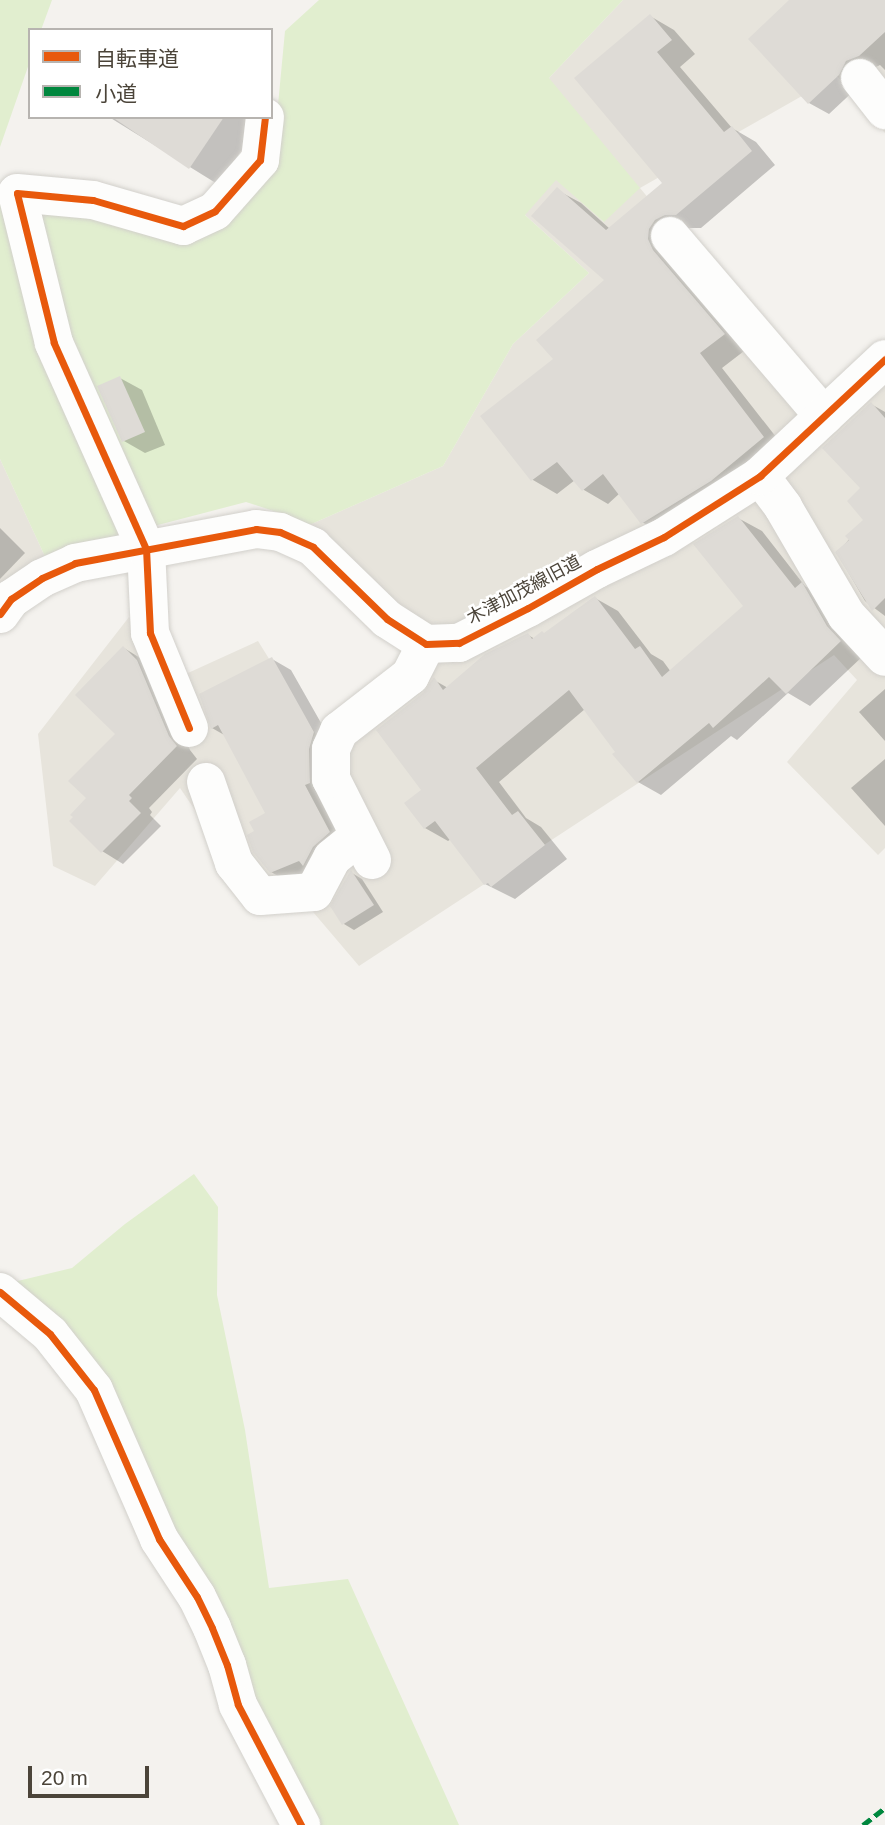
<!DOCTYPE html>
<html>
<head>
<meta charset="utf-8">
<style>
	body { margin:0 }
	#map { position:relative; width:885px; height:1825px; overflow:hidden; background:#f4f2ee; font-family:Helvetica,"Noto Sans JP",sans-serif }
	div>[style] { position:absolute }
	.residential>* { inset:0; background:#e7e4dc }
	.green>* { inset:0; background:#e1eecf }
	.shadow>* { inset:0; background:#0003 }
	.building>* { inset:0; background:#dedbd6 }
	.roads { filter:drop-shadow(0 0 2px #d2d0cb) drop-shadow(0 0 2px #d2d0cb) }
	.minor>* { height:38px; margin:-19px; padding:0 19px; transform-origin:19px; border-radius:19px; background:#fdfdfc }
	.quiet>* { height:5px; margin-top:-2.5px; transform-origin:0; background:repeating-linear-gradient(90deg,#00873e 0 10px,transparent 0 15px) }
	.cycleway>* { height:7px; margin:-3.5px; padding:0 3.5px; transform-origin:3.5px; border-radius:3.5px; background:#e8590c }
	span { translate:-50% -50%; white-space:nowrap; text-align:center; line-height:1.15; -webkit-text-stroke:5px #fff; paint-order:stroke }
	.street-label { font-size:18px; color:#4b4439 }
	.legend { position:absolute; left:28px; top:28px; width:245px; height:91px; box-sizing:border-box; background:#fff; border:2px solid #b7b4b0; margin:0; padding:9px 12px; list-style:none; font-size:21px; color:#4b4439 }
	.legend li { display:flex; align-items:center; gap:14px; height:35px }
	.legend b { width:35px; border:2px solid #b7b4b0 }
	.scale { position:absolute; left:28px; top:1766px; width:121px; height:32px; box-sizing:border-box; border:4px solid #4b4439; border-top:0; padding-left:9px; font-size:21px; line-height:24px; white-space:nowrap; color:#4b4439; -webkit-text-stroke:5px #fff; paint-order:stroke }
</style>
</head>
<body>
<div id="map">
	<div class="residential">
		<i style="clip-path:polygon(623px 0,885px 0,885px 133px,837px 76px,640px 188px,835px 423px,885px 380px,885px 848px,878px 855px,787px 762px,857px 680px,834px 655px,359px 966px,302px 899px,257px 902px,180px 788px,95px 886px,53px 866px,38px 734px,129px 617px,166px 683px,258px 641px,320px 741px,445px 631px,417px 626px,307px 526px,443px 466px,513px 344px,589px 273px,524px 214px,556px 179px,604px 222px,549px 78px)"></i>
		<i style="clip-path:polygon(0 459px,48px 563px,0 606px)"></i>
	</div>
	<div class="green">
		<i style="clip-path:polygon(0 0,52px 0,41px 30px,30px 30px,30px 61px,0 147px)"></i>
		<i style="clip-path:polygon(319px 0,623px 0,549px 78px,640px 188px,604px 222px,556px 180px,525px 215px,589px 273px,513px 344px,443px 466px,307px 526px,292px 517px,246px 502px,89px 543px,48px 563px,0 459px,0 198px,95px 210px,177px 235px,278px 105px,285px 31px)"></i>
		<i style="clip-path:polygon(194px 1174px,218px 1207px,217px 1295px,245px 1430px,269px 1588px,348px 1579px,459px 1825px,307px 1825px,145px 1488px,1px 1285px,72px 1268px,125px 1224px)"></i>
	</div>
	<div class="shadow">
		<i style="clip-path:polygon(792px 0,885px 0,885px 70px,880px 65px,866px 72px,859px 86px,829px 114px,809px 103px)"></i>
		<i style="clip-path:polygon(650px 16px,674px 30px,695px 54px,680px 67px,732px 128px,756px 142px,775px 165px,701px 228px,690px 228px,681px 232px,748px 348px,722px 368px,787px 451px,666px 536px,642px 522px,620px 493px,608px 504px,584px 490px,575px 480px,557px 494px,533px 480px,482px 416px,555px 359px,607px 280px,557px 190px,581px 203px,610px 229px,665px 183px)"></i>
		<i style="clip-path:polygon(109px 117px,263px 117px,219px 185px)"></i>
		<i style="clip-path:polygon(120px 378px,142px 390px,165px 445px,145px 453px,124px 441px)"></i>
		<i style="clip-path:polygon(871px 404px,885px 412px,885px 616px,865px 601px,837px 553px,866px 520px,862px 489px)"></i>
		<i style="clip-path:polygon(738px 518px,762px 531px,805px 586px,825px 598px,863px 656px,810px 706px,788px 693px,737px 740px,731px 736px,661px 795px,638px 782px,585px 709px,499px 782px,526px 818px,541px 827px,567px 859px,515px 899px,485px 884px,451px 839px,448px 841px,425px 828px,425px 695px,434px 680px,448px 688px,528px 635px,535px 639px,545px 635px,595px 598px,618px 611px,651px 654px,663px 661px,671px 672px,745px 606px)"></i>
		<i style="clip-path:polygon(0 528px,25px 553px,0 579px)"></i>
		<i style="clip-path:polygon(124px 648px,145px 661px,159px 674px,190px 750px,197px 759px,149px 808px,152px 812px,150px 815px,161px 826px,123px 864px,102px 851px,89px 798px,117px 734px)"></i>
		<i style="clip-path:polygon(272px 659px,291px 670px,333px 744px,348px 843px,290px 883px,271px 872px,256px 832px,267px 814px,226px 736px,212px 728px)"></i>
		<i style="clip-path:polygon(885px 689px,885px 741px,859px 712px)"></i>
		<i style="clip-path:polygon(885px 759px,885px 826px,851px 788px)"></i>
		<i style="clip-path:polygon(352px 873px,362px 879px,383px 912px,354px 930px,344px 924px)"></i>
	</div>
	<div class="building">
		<i style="clip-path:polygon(789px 0,885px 0,885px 32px,859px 56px,846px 61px,839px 75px,808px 104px,748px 39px)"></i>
		<i style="clip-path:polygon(650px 14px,672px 40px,657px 52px,724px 132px,732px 126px,752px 151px,676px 215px,665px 215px,655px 220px,649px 229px,648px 239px,653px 250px,725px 334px,700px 353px,764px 437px,711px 481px,641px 524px,603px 474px,582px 491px,557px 462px,531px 481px,480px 416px,553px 359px,536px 340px,604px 280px,531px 216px,557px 187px,606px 230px,662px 183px,574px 78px)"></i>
		<i style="clip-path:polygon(112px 117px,224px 117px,189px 169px)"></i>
		<i style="clip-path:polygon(120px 376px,145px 432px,122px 442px,97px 386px)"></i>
		<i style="clip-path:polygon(871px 402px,885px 418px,885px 598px,872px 611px,835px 552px,849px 540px,845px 536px,863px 520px,847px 501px,860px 488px,822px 448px)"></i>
		<i style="clip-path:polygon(738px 516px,795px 588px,802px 582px,827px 626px,841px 641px,786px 694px,769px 677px,713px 728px,709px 723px,637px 783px,612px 754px,615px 752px,569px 690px,476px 768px,512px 815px,518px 811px,545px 845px,491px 887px,488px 883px,484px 885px,435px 821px,424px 829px,404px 803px,421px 790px,376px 730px,423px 693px,434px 677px,443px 690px,485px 654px,528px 633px,532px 639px,542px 631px,544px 633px,595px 596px,635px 649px,640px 646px,662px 677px,743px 606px,693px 544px)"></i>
		<i style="clip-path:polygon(123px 646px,137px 660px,169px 736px,177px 746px,129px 795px,132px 798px,129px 801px,141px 813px,101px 853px,69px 821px,73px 817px,70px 815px,86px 798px,68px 781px,115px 734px,75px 695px)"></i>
		<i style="clip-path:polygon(272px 657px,314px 732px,309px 749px,310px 783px,305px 785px,330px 832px,313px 847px,303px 866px,299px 861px,270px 873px,253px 852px,247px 835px,254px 831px,249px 822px,265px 813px,218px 725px,211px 729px,199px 694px)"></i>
		<i style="clip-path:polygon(351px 870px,374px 905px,342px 925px,330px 906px)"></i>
	</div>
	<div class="roads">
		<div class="minor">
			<i style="left:860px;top:78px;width:41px;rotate:52deg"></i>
			<i style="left:670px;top:236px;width:237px;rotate:49.5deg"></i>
			<i style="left:760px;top:476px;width:39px;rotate:53deg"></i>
			<i style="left:783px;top:507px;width:125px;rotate:59.7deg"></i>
			<i style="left:846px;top:615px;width:57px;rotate:47.1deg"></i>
			<i style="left:0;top:614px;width:19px;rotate:-54deg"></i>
			<i style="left:11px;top:599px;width:37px;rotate:-34deg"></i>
			<i style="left:42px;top:578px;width:36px;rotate:-24deg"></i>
			<i style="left:75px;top:563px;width:184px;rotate:-10.6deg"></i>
			<i style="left:256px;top:529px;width:24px;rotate:7deg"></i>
			<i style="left:280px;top:532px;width:36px;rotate:24deg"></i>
			<i style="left:313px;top:547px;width:103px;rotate:44.2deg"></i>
			<i style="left:387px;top:619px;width:46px;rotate:32.7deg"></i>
			<i style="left:426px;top:644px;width:33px;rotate:-2deg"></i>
			<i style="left:459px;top:643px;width:77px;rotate:-26.9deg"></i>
			<i style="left:528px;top:608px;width:79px;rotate:-29.5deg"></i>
			<i style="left:597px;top:569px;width:74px;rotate:-25.5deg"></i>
			<i style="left:664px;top:537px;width:114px;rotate:-32.4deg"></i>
			<i style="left:760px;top:476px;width:171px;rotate:-43.1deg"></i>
			<i style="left:189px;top:728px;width:103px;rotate:-112.3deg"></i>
			<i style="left:150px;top:633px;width:84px;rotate:-92.7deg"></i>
			<i style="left:146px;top:549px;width:226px;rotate:-114.1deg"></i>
			<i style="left:54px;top:343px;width:154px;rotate:-103.9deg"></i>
			<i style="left:17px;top:193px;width:76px;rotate:5.3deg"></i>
			<i style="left:93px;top:200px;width:94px;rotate:16.1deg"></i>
			<i style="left:183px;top:226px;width:35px;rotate:-25deg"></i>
			<i style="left:215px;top:211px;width:68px;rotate:-48.6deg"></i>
			<i style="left:260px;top:160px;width:43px;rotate:-83.4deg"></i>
			<i style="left:206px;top:782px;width:86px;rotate:70.9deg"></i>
			<i style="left:234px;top:863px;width:42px;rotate:51.8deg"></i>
			<i style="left:260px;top:896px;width:54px;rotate:-4.2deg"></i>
			<i style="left:314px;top:892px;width:38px;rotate:-62deg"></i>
			<i style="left:332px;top:858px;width:35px;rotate:-39deg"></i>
			<i style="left:372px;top:860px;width:91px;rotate:-116.8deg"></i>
			<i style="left:331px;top:779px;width:30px;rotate:-90deg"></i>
			<i style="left:331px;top:749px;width:20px;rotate:-66deg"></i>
			<i style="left:339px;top:731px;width:90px;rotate:-37.8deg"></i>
			<i style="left:410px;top:676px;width:36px;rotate:-63deg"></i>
			<i style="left:0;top:1292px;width:65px;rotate:40deg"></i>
			<i style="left:50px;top:1334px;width:71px;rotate:51.8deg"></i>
			<i style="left:94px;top:1390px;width:163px;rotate:66.4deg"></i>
			<i style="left:159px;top:1539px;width:69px;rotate:56.8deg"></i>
			<i style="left:197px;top:1597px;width:34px;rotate:64deg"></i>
			<i style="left:212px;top:1628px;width:40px;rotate:68deg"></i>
			<i style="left:227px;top:1665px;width:41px;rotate:74.6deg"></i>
			<i style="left:238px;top:1705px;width:136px;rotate:62.3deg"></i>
		</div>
	</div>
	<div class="quiet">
		<i style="left:863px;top:1825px;width:28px;rotate:-38deg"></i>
	</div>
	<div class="cycleway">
		<i style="left:0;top:614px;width:19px;rotate:-54deg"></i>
		<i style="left:11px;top:599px;width:37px;rotate:-34deg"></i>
		<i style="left:42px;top:578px;width:36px;rotate:-24deg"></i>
		<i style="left:75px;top:563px;width:184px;rotate:-10.6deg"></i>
		<i style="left:256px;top:529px;width:24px;rotate:7deg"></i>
		<i style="left:280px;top:532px;width:36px;rotate:24deg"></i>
		<i style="left:313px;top:547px;width:103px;rotate:44.2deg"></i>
		<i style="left:387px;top:619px;width:46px;rotate:32.7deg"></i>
		<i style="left:426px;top:644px;width:33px;rotate:-2deg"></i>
		<i style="left:459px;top:643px;width:77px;rotate:-26.9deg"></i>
		<i style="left:528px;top:608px;width:79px;rotate:-29.5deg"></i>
		<i style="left:597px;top:569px;width:74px;rotate:-25.5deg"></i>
		<i style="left:664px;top:537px;width:114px;rotate:-32.4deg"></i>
		<i style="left:760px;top:476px;width:171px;rotate:-43.1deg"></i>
		<i style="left:189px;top:728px;width:103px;rotate:-112.3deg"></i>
		<i style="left:150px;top:633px;width:84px;rotate:-92.7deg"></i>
		<i style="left:146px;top:549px;width:226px;rotate:-114.1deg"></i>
		<i style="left:54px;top:343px;width:154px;rotate:-103.9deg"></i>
		<i style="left:17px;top:193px;width:76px;rotate:5.3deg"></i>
		<i style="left:93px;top:200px;width:94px;rotate:16.1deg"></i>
		<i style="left:183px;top:226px;width:35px;rotate:-25deg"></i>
		<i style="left:215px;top:211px;width:68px;rotate:-48.6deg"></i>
		<i style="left:260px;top:160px;width:43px;rotate:-83.4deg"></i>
		<i style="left:0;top:1292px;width:65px;rotate:40deg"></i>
		<i style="left:50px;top:1334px;width:71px;rotate:51.8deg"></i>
		<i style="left:94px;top:1390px;width:163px;rotate:66.4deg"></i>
		<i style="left:159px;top:1539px;width:69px;rotate:56.8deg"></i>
		<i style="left:197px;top:1597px;width:34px;rotate:64deg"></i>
		<i style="left:212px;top:1628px;width:40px;rotate:68deg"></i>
		<i style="left:227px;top:1665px;width:41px;rotate:74.6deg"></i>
		<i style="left:238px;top:1705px;width:136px;rotate:62.3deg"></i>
	</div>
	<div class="street-label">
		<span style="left:524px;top:590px;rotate:-28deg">木津加茂線旧道</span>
	</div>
	<ul class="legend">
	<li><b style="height:9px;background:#e8590c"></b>自転車道</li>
	<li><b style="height:9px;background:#00873e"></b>小道</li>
	</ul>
	<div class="scale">20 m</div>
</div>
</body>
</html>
